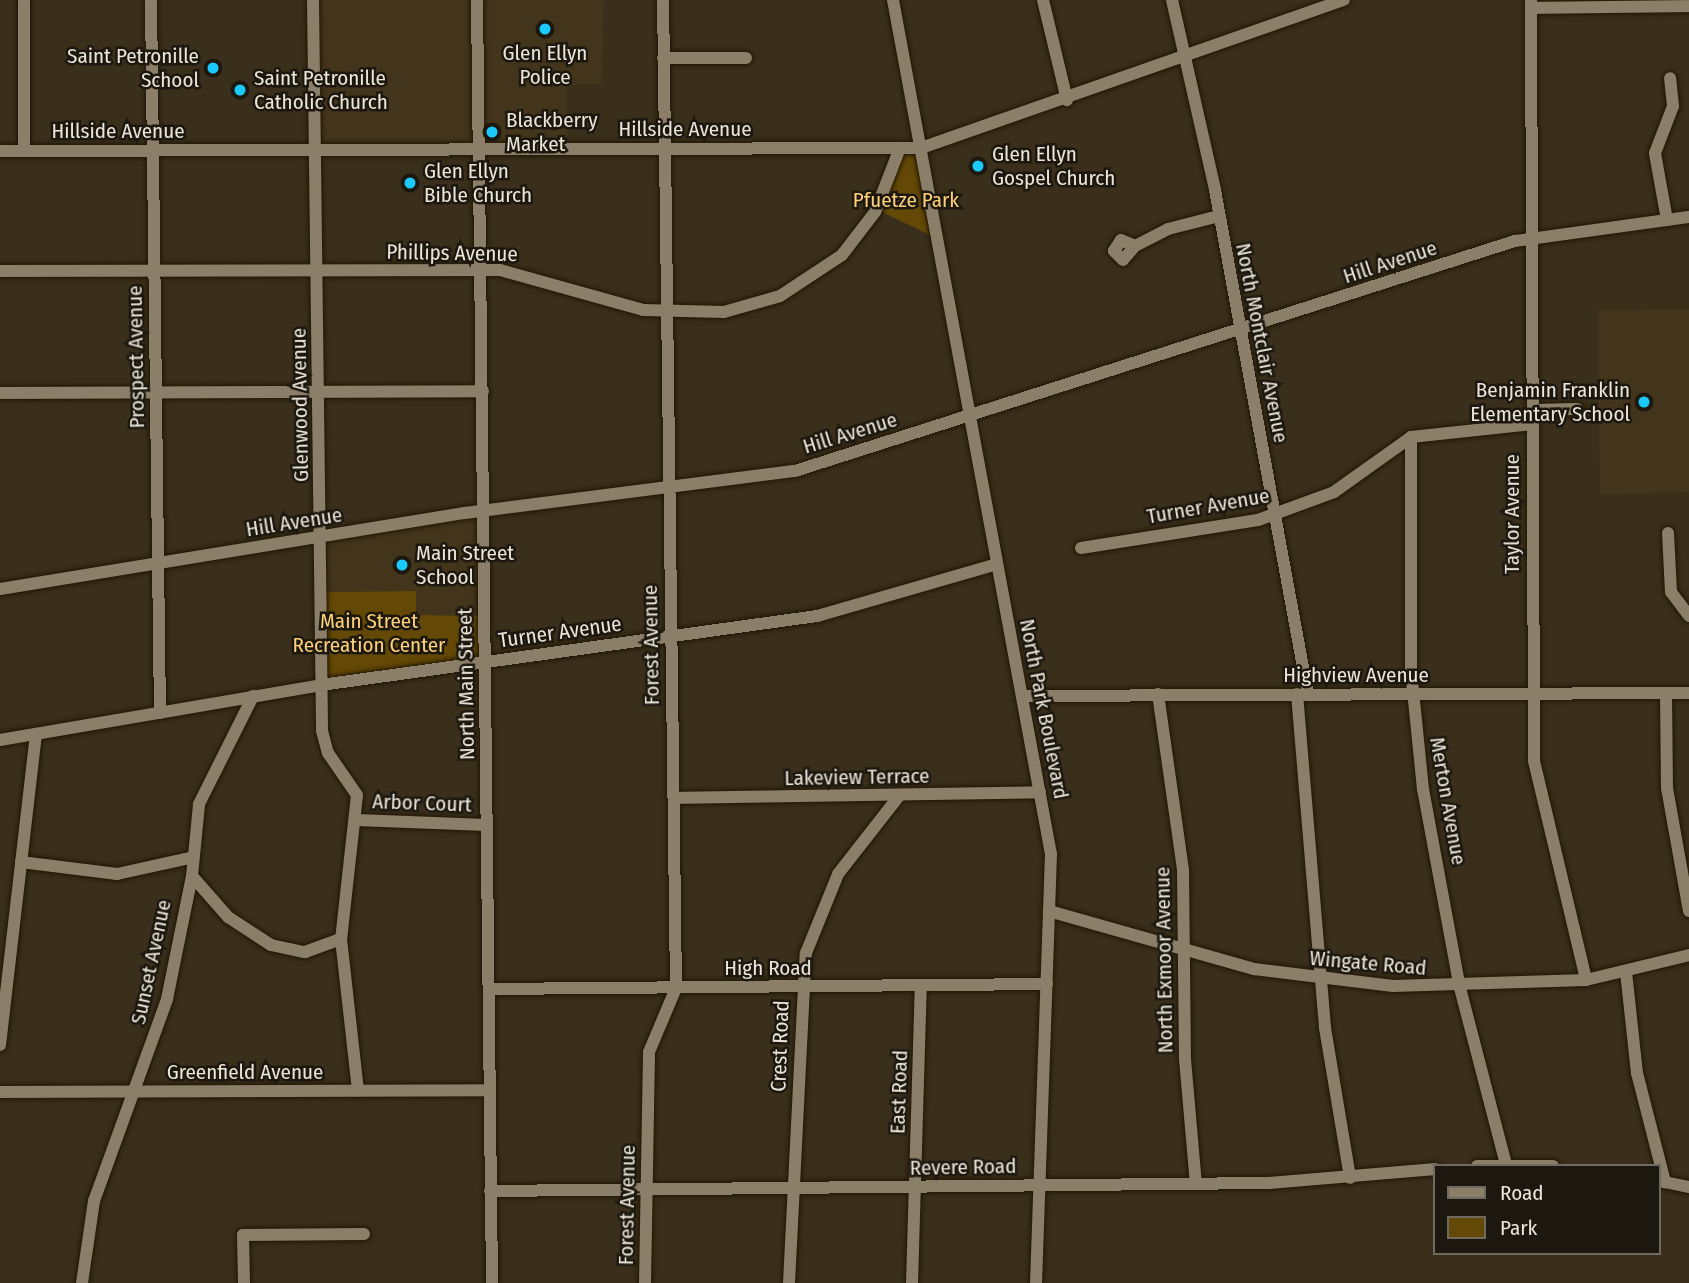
<!DOCTYPE html>
<html>
<head>
<meta charset="utf-8">
<style>
	body { margin:0 }
	#map { position:relative; width:1689px; height:1283px; overflow:hidden; background:#392f1b; font-family:"Fira Sans Condensed",sans-serif }
	div>[style] { position:absolute }
	.built>* { inset:0; background:#43351b }
	.green>* { inset:0; background:#644806 }
	.roads { filter:drop-shadow(0 0 2px #201704) drop-shadow(0 0 2px #201704) }
	.minor>* { height:12px; margin:-6px; padding:0 6px; transform-origin:6px; border-radius:6px; background:#8b7f69 }
	.dots>* { width:19px; height:19px; translate:-50% -50%; box-sizing:border-box; border:4px solid #1c180f; border-radius:50% }
	span { translate:-50% -50%; white-space:nowrap; text-align:center; line-height:1.15; -webkit-text-stroke:5px #1c180f; paint-order:stroke }
	.poi-label { font-size:21px; color:#ebe5d9 }
	.right { translate:-100% -50%; text-align:right }
	.left { translate:0 -50%; text-align:left }
	.street-label { font-size:21px; color:#ebe5d9 }
	.park-label { font-size:21px; color:#fed078 }
	.legend { position:absolute; left:1433px; top:1164px; width:228px; height:91px; box-sizing:border-box; background:#1c180f; border:2px solid #6f6a60; margin:0; padding:9px 12px; list-style:none; font-size:21px; color:#ebe5d9 }
	.legend li { display:flex; align-items:center; gap:14px; height:35px }
	.legend b { width:35px; border:2px solid #6f6a60 }
</style>
</head>
<body>
<div id="map">
	<div class="built">
		<i style="clip-path:polygon(315px 0,475px 0,476px 146px,316px 147px)"></i>
		<i style="clip-path:polygon(480px 0,604px 0,602px 84px,567px 85px,568px 145px,480px 146px)"></i>
		<i style="clip-path:polygon(1689px 309px,1689px 493px,1600px 494px,1598px 310px)"></i>
		<i style="clip-path:polygon(481px 514px,481px 616px,416px 616px,416px 591px,324px 592px,323px 538px)"></i>
	</div>
	<div class="green">
		<i style="clip-path:polygon(905px 152px,920px 152px,936px 238px,878px 210px)"></i>
		<i style="clip-path:polygon(416px 591px,416px 615px,481px 616px,480px 658px,325px 682px,324px 592px)"></i>
	</div>
	<div class="roads">
		<div class="minor">
			<i style="left:24px;top:0;width:151px;rotate:90deg"></i>
			<i style="left:151px;top:0;width:713px;rotate:89.28deg"></i>
			<i style="left:313px;top:0;width:731px;rotate:89.29deg"></i>
			<i style="left:322px;top:731px;width:23px;rotate:75deg"></i>
			<i style="left:328px;top:753px;width:51px;rotate:55.4deg"></i>
			<i style="left:357px;top:795px;width:145px;rotate:96.3deg"></i>
			<i style="left:341px;top:939px;width:152px;rotate:83.6deg"></i>
			<i style="left:477px;top:0;width:1283px;rotate:89.33deg"></i>
			<i style="left:893px;top:0;width:868px;rotate:79.52deg"></i>
			<i style="left:1051px;top:854px;width:429px;rotate:92deg"></i>
			<i style="left:1043px;top:0;width:103px;rotate:76.5deg"></i>
			<i style="left:1172px;top:0;width:195px;rotate:77.2deg"></i>
			<i style="left:1215px;top:190px;width:513px;rotate:79.55deg"></i>
			<i style="left:1531px;top:0;width:761px;rotate:89.77deg"></i>
			<i style="left:1534px;top:761px;width:225px;rotate:76.6deg"></i>
			<i style="left:1531px;top:8px;width:158px;rotate:-0.7deg"></i>
			<i style="left:663px;top:58px;width:83px"></i>
			<i style="left:0;top:151px;width:921px;rotate:-0.19deg"></i>
			<i style="left:921px;top:148px;width:448px;rotate:-19.3deg"></i>
			<i style="left:1667px;top:220px;width:68px;rotate:-100.2deg"></i>
			<i style="left:1655px;top:153px;width:50px;rotate:-69deg"></i>
			<i style="left:1673px;top:106px;width:28px;rotate:-96deg"></i>
			<i style="left:1135px;top:246px;width:18px;rotate:131deg"></i>
			<i style="left:1123px;top:260px;width:13px;rotate:-135deg"></i>
			<i style="left:1114px;top:251px;width:13px;rotate:-58deg"></i>
			<i style="left:1121px;top:240px;width:15px;rotate:23deg"></i>
			<i style="left:1135px;top:246px;width:37px;rotate:-27deg"></i>
			<i style="left:1168px;top:229px;width:53px;rotate:-14.3deg"></i>
			<i style="left:0;top:271px;width:500px;rotate:-0.11deg"></i>
			<i style="left:500px;top:270px;width:148px;rotate:15.6deg"></i>
			<i style="left:643px;top:310px;width:81px;rotate:1.4deg"></i>
			<i style="left:724px;top:312px;width:58px;rotate:-15.9deg"></i>
			<i style="left:780px;top:296px;width:74px;rotate:-33.5deg"></i>
			<i style="left:842px;top:255px;width:54px;rotate:-52.5deg"></i>
			<i style="left:875px;top:212px;width:69px;rotate:-68.7deg"></i>
			<i style="left:0;top:393px;width:483px;rotate:-0.2deg"></i>
			<i style="left:1532px;top:410px;width:45px;rotate:-1.3deg"></i>
			<i style="left:1411px;top:437px;width:234px;rotate:90deg"></i>
			<i style="left:1411px;top:671px;width:119px;rotate:84.2deg"></i>
			<i style="left:1423px;top:789px;width:202px;rotate:79.5deg"></i>
			<i style="left:1460px;top:988px;width:183px;rotate:75.4deg"></i>
			<i style="left:1668px;top:533px;width:59px;rotate:87.1deg"></i>
			<i style="left:1671px;top:592px;width:30px;rotate:53deg"></i>
			<i style="left:1081px;top:548px;width:179px;rotate:-9deg"></i>
			<i style="left:1258px;top:520px;width:81px;rotate:-20.2deg"></i>
			<i style="left:1334px;top:492px;width:95px;rotate:-35.5deg"></i>
			<i style="left:1411px;top:437px;width:122px;rotate:-6.1deg"></i>
			<i style="left:0;top:589px;width:471px;rotate:-9.3deg"></i>
			<i style="left:465px;top:513px;width:333px;rotate:-7.3deg"></i>
			<i style="left:795px;top:471px;width:756px;rotate:-17.72deg"></i>
			<i style="left:1515px;top:241px;width:176px;rotate:-7.9deg"></i>
			<i style="left:1666px;top:693px;width:95px;rotate:89.4deg"></i>
			<i style="left:1667px;top:788px;width:125px;rotate:79.9deg"></i>
			<i style="left:1158px;top:694px;width:178px;rotate:81.9deg"></i>
			<i style="left:1183px;top:870px;width:189px;rotate:89.4deg"></i>
			<i style="left:1185px;top:1059px;width:125px;rotate:85deg"></i>
			<i style="left:1297px;top:694px;width:335px;rotate:85.2deg"></i>
			<i style="left:1325px;top:1028px;width:152px;rotate:80.5deg"></i>
			<i style="left:1022px;top:696px;width:667px;rotate:-0.26deg"></i>
			<i style="left:0;top:740px;width:326px;rotate:-9.7deg"></i>
			<i style="left:321px;top:685px;width:501px;rotate:-7.92deg"></i>
			<i style="left:817px;top:616px;width:187px;rotate:-16.1deg"></i>
			<i style="left:674px;top:798px;width:366px;rotate:-0.9deg"></i>
			<i style="left:356px;top:820px;width:131px;rotate:2.2deg"></i>
			<i style="left:21px;top:862px;width:97px;rotate:7.1deg"></i>
			<i style="left:117px;top:874px;width:75px;rotate:-12.4deg"></i>
			<i style="left:192px;top:876px;width:55px;rotate:48.7deg"></i>
			<i style="left:228px;top:917px;width:51px;rotate:33.1deg"></i>
			<i style="left:271px;top:945px;width:35px;rotate:12deg"></i>
			<i style="left:305px;top:952px;width:38px;rotate:-20deg"></i>
			<i style="left:1049px;top:911px;width:213px;rotate:15.8deg"></i>
			<i style="left:1254px;top:969px;width:140px;rotate:7deg"></i>
			<i style="left:1393px;top:986px;width:193px;rotate:-1.8deg"></i>
			<i style="left:1586px;top:980px;width:106px;rotate:-13.6deg"></i>
			<i style="left:1626px;top:972px;width:102px;rotate:83.8deg"></i>
			<i style="left:1637px;top:1073px;width:113px;rotate:75.6deg"></i>
			<i style="left:489px;top:989px;width:558px;rotate:-0.51deg"></i>
			<i style="left:0;top:1045px;width:313px;rotate:-83.4deg"></i>
			<i style="left:0;top:1092px;width:490px;rotate:-0.2deg"></i>
			<i style="left:1477px;top:1166px;width:76px"></i>
			<i style="left:1660px;top:1181px;width:30px;rotate:12deg"></i>
			<i style="left:490px;top:1191px;width:779px;rotate:-0.59deg"></i>
			<i style="left:1269px;top:1183px;width:167px;rotate:-4.8deg"></i>
			<i style="left:82px;top:1283px;width:83px;rotate:-81.7deg"></i>
			<i style="left:94px;top:1201px;width:215px;rotate:-70.1deg"></i>
			<i style="left:167px;top:999px;width:126px;rotate:-78.5deg"></i>
			<i style="left:192px;top:876px;width:72px;rotate:-84.4deg"></i>
			<i style="left:199px;top:804px;width:121px;rotate:-63.4deg"></i>
			<i style="left:244px;top:1283px;width:48px;rotate:-91.2deg"></i>
			<i style="left:243px;top:1235px;width:121px;rotate:-0.5deg"></i>
			<i style="left:645px;top:1283px;width:231px;rotate:-89deg"></i>
			<i style="left:649px;top:1052px;width:69px;rotate:-67.1deg"></i>
			<i style="left:676px;top:988px;width:988px;rotate:-90.75deg"></i>
			<i style="left:789px;top:1283px;width:330px;rotate:-87.1deg"></i>
			<i style="left:806px;top:953px;width:85px;rotate:-67.9deg"></i>
			<i style="left:838px;top:874px;width:99px;rotate:-52deg"></i>
			<i style="left:912px;top:1283px;width:296px;rotate:-88.3deg"></i>
		</div>
	</div>
	<div class="dots">
		<i style="left:545px;top:29px;background:#1acafc"></i>
		<i style="left:213px;top:68px;background:#1acafc"></i>
		<i style="left:240px;top:90px;background:#1acafc"></i>
		<i style="left:492px;top:132px;background:#1acafc"></i>
		<i style="left:978px;top:166px;background:#1acafc"></i>
		<i style="left:410px;top:183px;background:#1acafc"></i>
		<i style="left:1644px;top:402px;background:#1acafc"></i>
		<i style="left:402px;top:565px;background:#1acafc"></i>
	</div>
	<div class="poi-label">
		<span style="left:545px;top:65px">Glen Ellyn<br>Police</span>
		<span class="right" style="left:199px;top:68px">Saint Petronille<br>School</span>
		<span class="left" style="left:254px;top:90px">Saint Petronille<br>Catholic Church</span>
		<span class="left" style="left:506px;top:132px">Blackberry<br>Market</span>
		<span class="left" style="left:992px;top:166px">Glen Ellyn<br>Gospel Church</span>
		<span class="left" style="left:424px;top:183px">Glen Ellyn<br>Bible Church</span>
		<span class="right" style="left:1630px;top:402px">Benjamin Franklin<br>Elementary School</span>
		<span class="left" style="left:416px;top:565px">Main Street<br>School</span>
	</div>
	<div class="street-label">
		<span style="left:685px;top:129px">Hillside Avenue</span>
		<span style="left:118px;top:131px">Hillside Avenue</span>
		<span style="left:452px;top:253px;rotate:1deg">Phillips Avenue</span>
		<span style="left:1390px;top:262px;rotate:-18deg">Hill Avenue</span>
		<span style="left:1262px;top:343px;rotate:79deg">North Montclair Avenue</span>
		<span style="left:136px;top:357px;rotate:-91deg">Prospect Avenue</span>
		<span style="left:300px;top:405px;rotate:-91deg">Glenwood Avenue</span>
		<span style="left:850px;top:433px;rotate:-17deg">Hill Avenue</span>
		<span style="left:1208px;top:506px;rotate:-10deg">Turner Avenue</span>
		<span style="left:1512px;top:514px;rotate:-90deg">Taylor Avenue</span>
		<span style="left:294px;top:522px;rotate:-9deg">Hill Avenue</span>
		<span style="left:560px;top:632px;rotate:-8deg">Turner Avenue</span>
		<span style="left:651px;top:645px;rotate:-91deg">Forest Avenue</span>
		<span style="left:1356px;top:675px">Highview Avenue</span>
		<span style="left:466px;top:684px;rotate:-91deg">North Main Street</span>
		<span style="left:1044px;top:709px;rotate:79deg">North Park Boulevard</span>
		<span style="left:857px;top:777px;rotate:-1deg">Lakeview Terrace</span>
		<span style="left:1448px;top:801px;rotate:80deg">Merton Avenue</span>
		<span style="left:422px;top:803px;rotate:2deg">Arbor Court</span>
		<span style="left:1164px;top:960px;rotate:-91deg">North Exmoor Avenue</span>
		<span style="left:151px;top:962px;rotate:-78deg">Sunset Avenue</span>
		<span style="left:1368px;top:963px;rotate:5deg">Wingate Road</span>
		<span style="left:768px;top:968px">High Road</span>
		<span style="left:780px;top:1046px;rotate:-88deg">Crest Road</span>
		<span style="left:245px;top:1072px">Greenfield Avenue</span>
		<span style="left:899px;top:1092px;rotate:-88deg">East Road</span>
		<span style="left:963px;top:1167px;rotate:-1deg">Revere Road</span>
		<span style="left:627px;top:1205px;rotate:-89deg">Forest Avenue</span>
	</div>
	<div class="park-label">
		<span style="left:906px;top:200px">Pfuetze Park</span>
		<span style="left:369px;top:633px">Main Street<br>Recreation Center</span>
	</div>
	<ul class="legend">
	<li><b style="height:9px;background:#8b7f69"></b>Road</li>
	<li><b style="height:19px;background:#644806"></b>Park</li>
	</ul>
</div>
</body>
</html>
